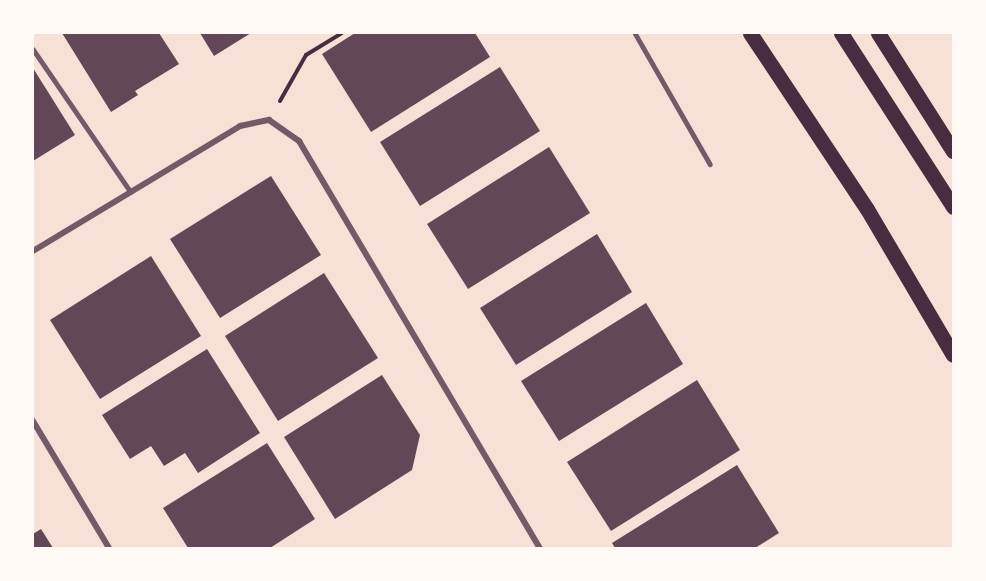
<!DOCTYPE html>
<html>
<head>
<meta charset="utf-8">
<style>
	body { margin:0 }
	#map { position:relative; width:986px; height:581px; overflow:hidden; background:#f7e1d7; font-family:"Fira Sans",sans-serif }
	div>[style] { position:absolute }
	.building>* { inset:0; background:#644757 }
	.path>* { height:4px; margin:-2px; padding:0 2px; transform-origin:2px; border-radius:2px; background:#4a2c40 }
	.service>* { height:4.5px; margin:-2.25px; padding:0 2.25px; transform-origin:2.25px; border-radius:2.25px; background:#755966 }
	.minor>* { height:6px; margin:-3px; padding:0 3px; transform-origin:3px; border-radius:3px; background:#755966 }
	.primary>* { height:15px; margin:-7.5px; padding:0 7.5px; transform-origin:7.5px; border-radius:7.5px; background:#4a2c40 }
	span { translate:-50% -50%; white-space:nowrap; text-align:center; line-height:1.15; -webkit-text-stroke:6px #fffaf5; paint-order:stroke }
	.frame { position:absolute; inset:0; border:34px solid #fffaf5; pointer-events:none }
</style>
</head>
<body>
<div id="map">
	<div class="building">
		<i style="clip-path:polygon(62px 33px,159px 33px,179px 64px,135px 91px,138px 95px,111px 112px)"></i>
		<i style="clip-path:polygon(200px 33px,251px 33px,214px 56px)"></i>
		<i style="clip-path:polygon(355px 33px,475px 33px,490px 57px,371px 132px,322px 54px)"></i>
		<i style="clip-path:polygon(500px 67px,540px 131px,420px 206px,380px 142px)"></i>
		<i style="clip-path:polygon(33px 68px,75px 135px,33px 161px)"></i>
		<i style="clip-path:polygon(549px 147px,590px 213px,468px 289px,427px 224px)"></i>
		<i style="clip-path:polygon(271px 176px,321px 255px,220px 318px,170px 239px)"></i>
		<i style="clip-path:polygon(597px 234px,632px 292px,516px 365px,480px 308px)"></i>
		<i style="clip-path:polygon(151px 256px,201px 336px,100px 399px,50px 320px)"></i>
		<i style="clip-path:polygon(324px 273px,378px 358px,278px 421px,225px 336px)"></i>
		<i style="clip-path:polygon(646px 303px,683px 364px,559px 441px,521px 381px)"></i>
		<i style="clip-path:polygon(207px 349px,260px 433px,198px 473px,185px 453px,164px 466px,151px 446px,130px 459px,102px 415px)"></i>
		<i style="clip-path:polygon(382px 375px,420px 435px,412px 470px,335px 519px,284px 437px)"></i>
		<i style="clip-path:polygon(697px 380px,740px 450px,611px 531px,567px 462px)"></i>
		<i style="clip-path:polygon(267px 443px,315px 519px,270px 548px,188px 548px,163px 508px)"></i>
		<i style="clip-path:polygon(737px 465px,779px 533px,755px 548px,615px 548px,612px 543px)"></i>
		<i style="clip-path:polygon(41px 529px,53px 548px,33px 548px,33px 534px)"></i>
	</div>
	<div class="path">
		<i style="left:280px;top:101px;width:53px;rotate:-60.5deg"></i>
		<i style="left:306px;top:55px;width:42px;rotate:-31.4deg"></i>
	</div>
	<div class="service">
		<i style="left:635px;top:33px;width:151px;rotate:60.2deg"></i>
		<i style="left:33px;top:49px;width:173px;rotate:55.6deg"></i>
	</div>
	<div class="minor">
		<i style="left:33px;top:251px;width:242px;rotate:-31.1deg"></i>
		<i style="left:240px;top:126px;width:30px;rotate:-12deg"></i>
		<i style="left:269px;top:120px;width:37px;rotate:35deg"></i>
		<i style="left:299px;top:141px;width:473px;rotate:59.4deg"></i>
		<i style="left:33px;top:421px;width:148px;rotate:59.1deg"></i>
	</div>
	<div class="primary">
		<i style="left:750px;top:33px;width:211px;rotate:56.4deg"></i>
		<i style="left:867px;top:209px;width:169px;rotate:59.5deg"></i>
		<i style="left:841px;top:33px;width:207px;rotate:57.2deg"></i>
		<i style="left:878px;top:33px;width:140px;rotate:57.6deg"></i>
	</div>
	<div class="frame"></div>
</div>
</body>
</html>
